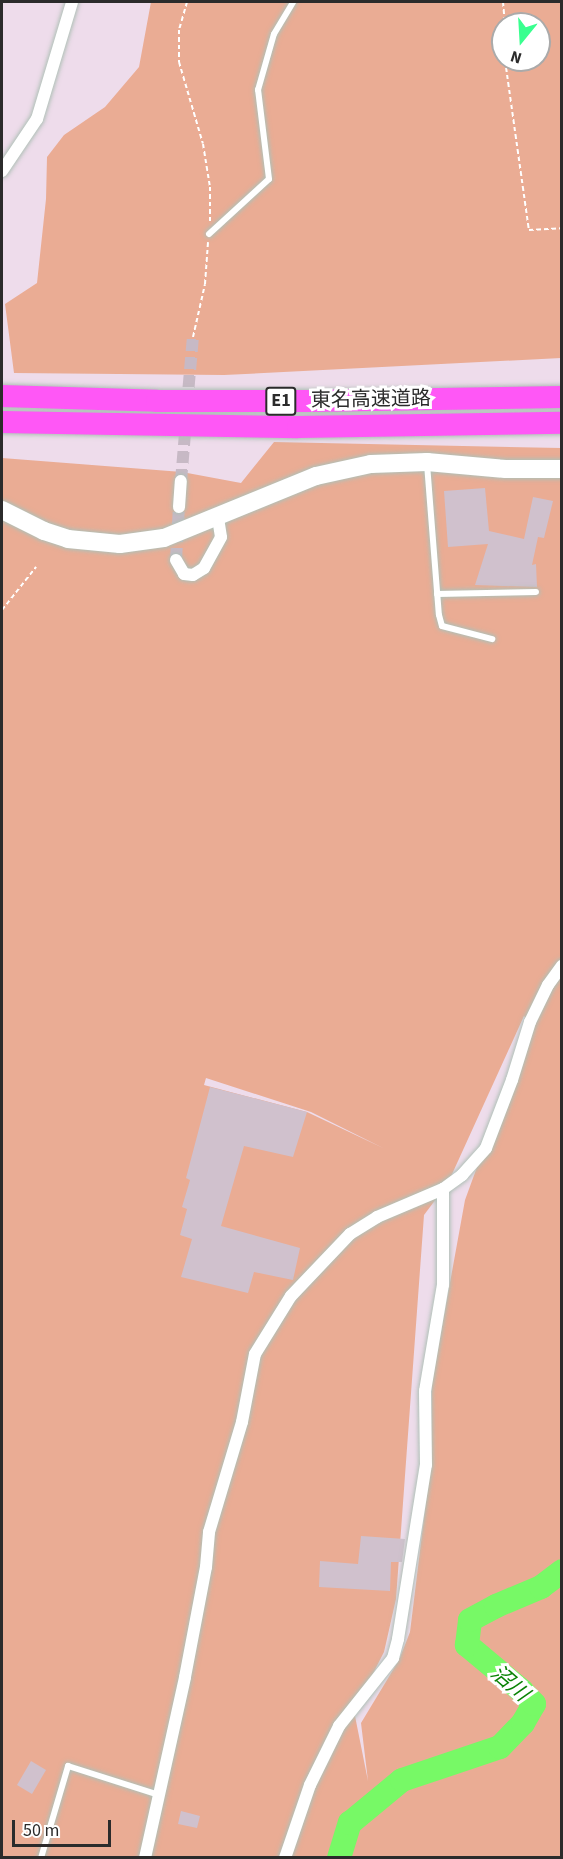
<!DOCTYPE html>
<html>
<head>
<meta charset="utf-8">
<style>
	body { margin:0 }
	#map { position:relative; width:563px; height:1859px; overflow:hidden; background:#eedceb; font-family:"Source Sans 3","Noto Sans JP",sans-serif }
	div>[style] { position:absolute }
	.green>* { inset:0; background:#eaac94 }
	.river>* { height:24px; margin:-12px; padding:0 12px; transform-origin:12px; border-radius:12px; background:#77f966 }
	.building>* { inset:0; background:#d0c1cd }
	.street-tunnel>* { height:12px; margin-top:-6px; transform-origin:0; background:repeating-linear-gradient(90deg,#c7b9c5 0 12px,transparent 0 18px) }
	.path>* { height:2px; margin-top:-1px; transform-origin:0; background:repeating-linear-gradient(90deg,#fff 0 4.5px,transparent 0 7.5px) }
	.roads { filter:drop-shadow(0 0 2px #b0c0b7) drop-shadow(0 0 2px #b0c0b7) }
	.lane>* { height:6px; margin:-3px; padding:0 3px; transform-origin:3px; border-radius:3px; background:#fff }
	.street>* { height:12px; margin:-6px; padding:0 6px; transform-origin:6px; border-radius:6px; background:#fff }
	.secondary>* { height:18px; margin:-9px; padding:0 9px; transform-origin:9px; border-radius:9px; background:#fff }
	.highway>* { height:22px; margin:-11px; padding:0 11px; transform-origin:11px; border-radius:11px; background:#ff57f6 }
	span { translate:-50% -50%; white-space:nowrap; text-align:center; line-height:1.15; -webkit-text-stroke:6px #fff; paint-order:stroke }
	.shield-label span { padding:2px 4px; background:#fff; border:2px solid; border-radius:4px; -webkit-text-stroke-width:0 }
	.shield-label { font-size:18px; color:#2b2b2b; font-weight:700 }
	.street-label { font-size:20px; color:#2b2b2b }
	.water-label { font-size:21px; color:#0a8305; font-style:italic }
	.frame { position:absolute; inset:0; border:3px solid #2b2b2b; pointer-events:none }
	.north { position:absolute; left:491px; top:12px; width:60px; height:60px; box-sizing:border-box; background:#fff; border:2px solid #aaa; border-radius:50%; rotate:198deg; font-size:16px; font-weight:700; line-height:24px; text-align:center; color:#2b2b2b }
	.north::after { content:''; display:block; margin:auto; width:21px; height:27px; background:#39ff8f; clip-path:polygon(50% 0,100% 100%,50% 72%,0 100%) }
	.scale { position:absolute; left:12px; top:1820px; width:99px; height:27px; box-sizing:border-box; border:3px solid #2b2b2b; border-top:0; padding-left:8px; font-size:18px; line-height:21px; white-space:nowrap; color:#2b2b2b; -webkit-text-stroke:4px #fff; paint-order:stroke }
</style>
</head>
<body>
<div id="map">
	<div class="green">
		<i style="clip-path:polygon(evenodd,151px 2px,561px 2px,561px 358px,224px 375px,14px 373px,5px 304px,37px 283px,46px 199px,47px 157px,64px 135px,105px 107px,139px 67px,151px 2px,503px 24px,539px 24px,539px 60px,503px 60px,503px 24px)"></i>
		<i style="clip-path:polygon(evenodd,274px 442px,561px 448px,561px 1857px,2px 1857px,2px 458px,182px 472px,241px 483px,274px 442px,524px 1016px,530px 1022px,465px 1200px,432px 1382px,431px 1461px,410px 1632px,399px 1660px,361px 1723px,368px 1781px,354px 1711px,384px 1652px,396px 1599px,424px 1215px,448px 1183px,524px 1016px,274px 442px,206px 1078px,311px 1112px,383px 1148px,307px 1112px,204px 1085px,206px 1078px)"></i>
	</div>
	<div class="river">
		<i style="left:339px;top:1858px;width:37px;rotate:-73deg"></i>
		<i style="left:350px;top:1823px;width:67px;rotate:-39.6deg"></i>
		<i style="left:402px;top:1780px;width:103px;rotate:-18.6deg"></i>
		<i style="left:500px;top:1747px;width:33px;rotate:-46deg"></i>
		<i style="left:523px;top:1723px;width:22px;rotate:-60deg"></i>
		<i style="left:534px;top:1704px;width:18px;rotate:-133deg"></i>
		<i style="left:522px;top:1691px;width:72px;rotate:-140.1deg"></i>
		<i style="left:467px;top:1645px;width:25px;rotate:-83deg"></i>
		<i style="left:470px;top:1620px;width:30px;rotate:-28deg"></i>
		<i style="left:496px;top:1606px;width:49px;rotate:-22.9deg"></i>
		<i style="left:541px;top:1587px;width:26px;rotate:-37deg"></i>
	</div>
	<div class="building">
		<i style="clip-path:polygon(485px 488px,489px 531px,524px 539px,533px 497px,553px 501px,544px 538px,538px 537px,532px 565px,536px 564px,537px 587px,475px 585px,488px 544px,448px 547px,444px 491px)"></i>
		<i style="clip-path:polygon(210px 1087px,307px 1112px,293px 1157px,244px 1146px,221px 1226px,300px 1248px,293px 1280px,254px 1272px,248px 1293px,181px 1277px,192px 1239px,180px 1235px,187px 1209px,182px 1207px,190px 1180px,186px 1178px)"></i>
		<i style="clip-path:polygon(361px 1536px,405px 1539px,402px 1562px,391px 1562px,390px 1591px,319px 1587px,320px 1561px,358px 1564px)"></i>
		<i style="clip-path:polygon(31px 1761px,46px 1770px,32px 1794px,17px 1785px)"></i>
		<i style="clip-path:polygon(181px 1811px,200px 1816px,197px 1828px,178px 1824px)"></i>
	</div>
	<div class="street-tunnel">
		<i style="left:187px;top:405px;width:68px;rotate:-85deg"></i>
		<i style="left:181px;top:481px;width:59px;rotate:-85.2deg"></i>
		<i style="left:176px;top:560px;width:53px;rotate:-86.8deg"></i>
	</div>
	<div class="path">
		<i style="left:187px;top:2px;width:29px;rotate:106deg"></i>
		<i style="left:179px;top:30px;width:32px;rotate:90deg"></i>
		<i style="left:179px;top:62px;width:85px;rotate:73.7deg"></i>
		<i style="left:203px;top:144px;width:44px;rotate:80.8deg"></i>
		<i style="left:210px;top:187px;width:35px;rotate:90deg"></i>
		<i style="left:503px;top:2px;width:22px;rotate:85deg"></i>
		<i style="left:505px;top:60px;width:172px;rotate:82deg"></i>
		<i style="left:529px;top:230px;width:33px;rotate:-3deg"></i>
		<i style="left:193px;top:337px;width:54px;rotate:-77.2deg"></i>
		<i style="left:205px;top:284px;width:42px;rotate:-85.9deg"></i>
		<i style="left:2px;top:610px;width:55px;rotate:-51.7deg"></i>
	</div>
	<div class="roads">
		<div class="lane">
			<i style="left:209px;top:234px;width:81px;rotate:-42.5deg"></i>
			<i style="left:269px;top:179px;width:90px;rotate:-97deg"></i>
			<i style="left:258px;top:90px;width:58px;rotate:-74.1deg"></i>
			<i style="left:274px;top:34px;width:37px;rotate:-59deg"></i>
			<i style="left:427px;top:464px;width:151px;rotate:85.5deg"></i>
			<i style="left:439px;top:615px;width:11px;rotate:75deg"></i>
			<i style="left:442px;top:626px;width:52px;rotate:14.6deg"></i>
			<i style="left:437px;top:594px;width:99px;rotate:-1.2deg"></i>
			<i style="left:41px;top:1858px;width:96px;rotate:-73.6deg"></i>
			<i style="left:68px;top:1766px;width:96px;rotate:17.7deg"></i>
		</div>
		<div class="street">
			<i style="left:2px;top:171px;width:63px;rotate:-56.1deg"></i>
			<i style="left:37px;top:119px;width:122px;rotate:-73.3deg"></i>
			<i style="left:179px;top:507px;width:26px;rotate:-86deg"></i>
			<i style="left:176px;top:560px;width:16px;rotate:60deg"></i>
			<i style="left:184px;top:574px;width:9px;rotate:6deg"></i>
			<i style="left:193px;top:575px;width:13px;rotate:-32deg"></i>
			<i style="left:204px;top:568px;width:35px;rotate:-61deg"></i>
			<i style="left:221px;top:537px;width:19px;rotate:-99deg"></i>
			<i style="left:145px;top:1858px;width:185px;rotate:-77.5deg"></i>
			<i style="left:185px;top:1677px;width:112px;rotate:-79.2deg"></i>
			<i style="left:206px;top:1567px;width:35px;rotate:-85deg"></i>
			<i style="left:209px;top:1532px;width:115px;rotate:-73.3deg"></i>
			<i style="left:242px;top:1422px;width:69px;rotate:-79.2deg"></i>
			<i style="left:255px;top:1354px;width:68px;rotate:-58.2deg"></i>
			<i style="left:291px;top:1296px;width:86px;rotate:-46.4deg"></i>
			<i style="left:350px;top:1234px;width:32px;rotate:-32deg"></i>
			<i style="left:377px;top:1217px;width:72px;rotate:-23deg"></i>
			<i style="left:443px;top:1189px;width:24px;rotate:-36deg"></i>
			<i style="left:462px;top:1175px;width:36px;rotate:-48deg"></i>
			<i style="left:486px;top:1148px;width:73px;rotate:-69.1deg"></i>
			<i style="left:512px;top:1080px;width:61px;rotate:-72.8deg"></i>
			<i style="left:530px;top:1022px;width:41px;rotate:-64.1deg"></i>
			<i style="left:548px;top:985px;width:24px;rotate:-54deg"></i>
			<i style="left:285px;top:1858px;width:77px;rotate:-71.1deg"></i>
			<i style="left:310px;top:1785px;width:66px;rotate:-63.8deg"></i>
			<i style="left:339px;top:1726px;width:87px;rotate:-51.5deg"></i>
			<i style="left:393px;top:1658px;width:20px;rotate:-75deg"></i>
			<i style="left:398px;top:1639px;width:176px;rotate:-80.9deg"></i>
			<i style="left:426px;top:1465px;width:74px;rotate:-90.8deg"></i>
			<i style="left:425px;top:1391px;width:108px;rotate:-80.4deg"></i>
			<i style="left:443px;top:1285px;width:96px;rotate:-90deg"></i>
		</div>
		<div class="secondary">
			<i style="left:2px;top:510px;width:47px;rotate:26.6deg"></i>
			<i style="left:44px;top:531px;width:25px;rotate:18deg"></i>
			<i style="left:68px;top:539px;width:52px;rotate:5.5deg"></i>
			<i style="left:120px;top:544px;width:44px;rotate:-7.8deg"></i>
			<i style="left:164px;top:538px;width:164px;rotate:-22.2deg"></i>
			<i style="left:316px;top:476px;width:56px;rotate:-12.3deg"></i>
			<i style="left:371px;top:464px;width:56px;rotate:-2deg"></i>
			<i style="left:427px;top:462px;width:79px;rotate:5.1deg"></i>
			<i style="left:506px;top:469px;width:56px"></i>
		</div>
		<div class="highway">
			<i style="left:2px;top:396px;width:155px;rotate:1.8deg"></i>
			<i style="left:157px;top:401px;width:152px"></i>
			<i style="left:309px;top:401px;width:253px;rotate:-0.9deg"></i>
			<i style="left:2px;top:422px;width:296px;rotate:1deg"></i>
			<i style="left:298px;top:427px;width:264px;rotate:-0.9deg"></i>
		</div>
	</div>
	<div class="shield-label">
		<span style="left:281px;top:401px">E1</span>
	</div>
	<div class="street-label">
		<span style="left:371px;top:400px;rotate:-1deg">東名高速道路</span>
	</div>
	<div class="water-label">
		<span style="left:510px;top:1683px;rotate:41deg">沼川</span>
	</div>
	<div class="frame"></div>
	<div class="north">N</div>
	<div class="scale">50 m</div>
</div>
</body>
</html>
